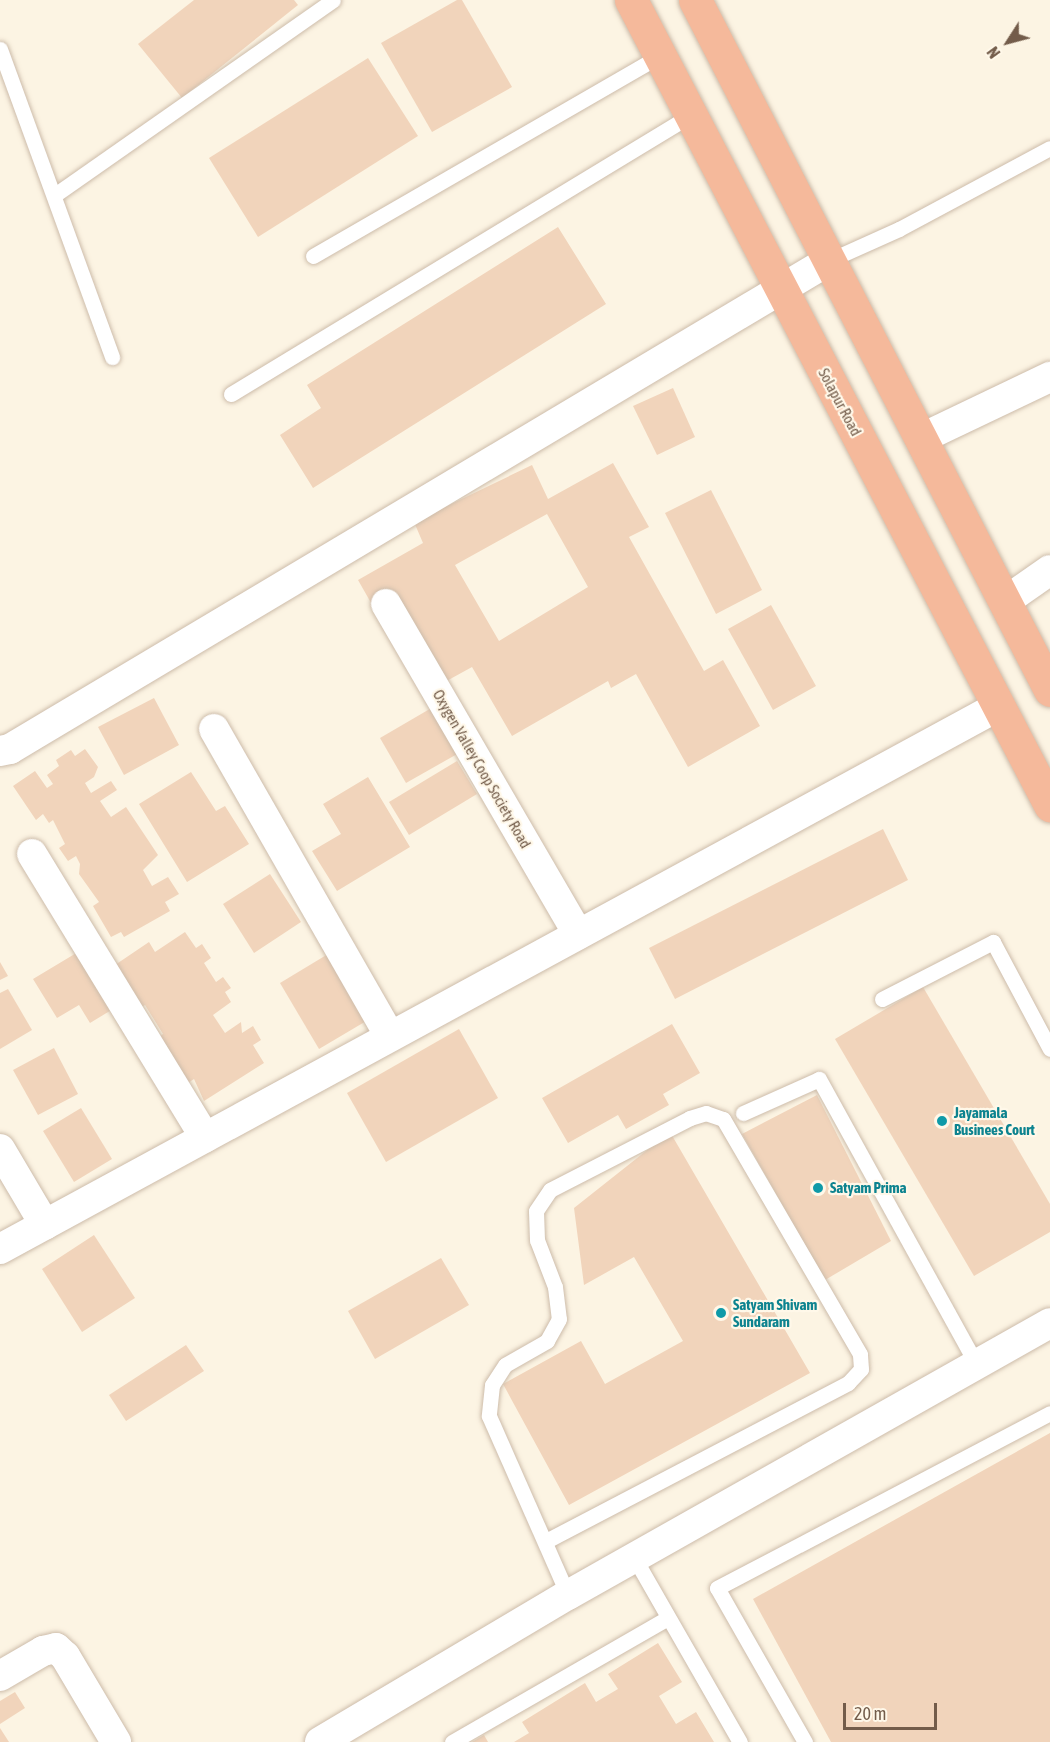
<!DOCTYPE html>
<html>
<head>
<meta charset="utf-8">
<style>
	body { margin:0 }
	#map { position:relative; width:1050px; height:1742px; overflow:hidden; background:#fcf4e3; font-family:"Asap Condensed",sans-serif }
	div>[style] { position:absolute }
	.building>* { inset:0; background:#f1d4bb }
	.roads { filter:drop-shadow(0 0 2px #cdbcaa) drop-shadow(0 0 2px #cdbcaa) }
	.lane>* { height:15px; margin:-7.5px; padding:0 7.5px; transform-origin:7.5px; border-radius:7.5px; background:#fff }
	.street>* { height:30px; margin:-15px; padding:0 15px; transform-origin:15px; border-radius:15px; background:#fff }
	.highway>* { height:33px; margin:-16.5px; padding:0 16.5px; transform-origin:16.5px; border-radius:16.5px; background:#f5b99b }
	.dots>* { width:16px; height:16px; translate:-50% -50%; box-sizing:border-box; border:3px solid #fff8e9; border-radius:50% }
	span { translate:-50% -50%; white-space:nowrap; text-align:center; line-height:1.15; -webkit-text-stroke:4.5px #fff8e9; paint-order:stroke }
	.street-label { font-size:15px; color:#735c4a }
	.culture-label { font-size:15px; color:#0d838f; font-weight:700 }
	.left { translate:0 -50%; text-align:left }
	.north { position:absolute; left:978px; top:12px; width:60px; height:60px; -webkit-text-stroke:4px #fff8e9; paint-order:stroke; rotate:234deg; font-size:16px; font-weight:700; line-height:24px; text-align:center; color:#735c4a }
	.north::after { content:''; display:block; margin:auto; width:21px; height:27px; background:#735c4a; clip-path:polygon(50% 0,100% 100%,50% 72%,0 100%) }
	.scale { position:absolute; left:843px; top:1703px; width:94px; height:27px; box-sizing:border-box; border:3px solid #735c4a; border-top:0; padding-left:8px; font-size:18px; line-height:21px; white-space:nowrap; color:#735c4a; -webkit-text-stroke:4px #fff8e9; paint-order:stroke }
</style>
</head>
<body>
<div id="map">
	<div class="building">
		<i style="clip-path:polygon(194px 0,294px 0,298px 5px,182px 98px,138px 44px)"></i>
		<i style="clip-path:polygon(457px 0,462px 0,512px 87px,432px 132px,381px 43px)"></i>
		<i style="clip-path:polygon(368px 58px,418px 136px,258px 237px,209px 158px)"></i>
		<i style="clip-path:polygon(558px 227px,606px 304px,313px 488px,280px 435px,321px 408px,307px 385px)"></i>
		<i style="clip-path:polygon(673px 388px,695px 437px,657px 455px,633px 406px)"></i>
		<i style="clip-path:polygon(evenodd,613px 463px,649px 527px,629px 537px,704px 671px,723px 660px,760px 726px,688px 767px,636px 674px,611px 688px,608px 681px,512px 736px,472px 667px,423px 694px,358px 580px,423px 543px,414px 522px,532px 465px,548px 499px,613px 463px,547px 514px,588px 587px,499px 641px,455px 565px,547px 514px)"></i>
		<i style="clip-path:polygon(711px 490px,762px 590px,716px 614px,665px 513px)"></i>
		<i style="clip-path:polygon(771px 605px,816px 686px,773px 710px,728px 629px)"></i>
		<i style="clip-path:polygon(154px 698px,179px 745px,124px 775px,98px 727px)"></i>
		<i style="clip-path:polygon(440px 703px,466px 749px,406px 783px,380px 738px)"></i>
		<i style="clip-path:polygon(85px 749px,98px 767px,94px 777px,85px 783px,91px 793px,111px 781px,117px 790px,100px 801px,111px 817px,126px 807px,158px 855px,143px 870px,152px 886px,168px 877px,179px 894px,165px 902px,170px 911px,124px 937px,121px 932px,111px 937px,93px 906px,99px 902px,79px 874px,80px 864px,76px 856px,68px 861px,59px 848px,65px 844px,53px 820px,49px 823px,43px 814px,36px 820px,13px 786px,35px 771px,47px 788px,53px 784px,47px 775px,59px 766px,56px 760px,71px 750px,75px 756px)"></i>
		<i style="clip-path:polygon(457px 761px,477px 794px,409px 835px,389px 802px)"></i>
		<i style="clip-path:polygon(191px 772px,216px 811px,225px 806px,249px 844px,187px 882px,139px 804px)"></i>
		<i style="clip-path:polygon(368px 777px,410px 847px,337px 891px,312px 851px,341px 834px,323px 804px)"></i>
		<i style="clip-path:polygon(883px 829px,908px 880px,675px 999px,649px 948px)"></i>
		<i style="clip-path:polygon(270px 874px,301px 922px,254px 953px,223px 904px)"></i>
		<i style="clip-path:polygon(185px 932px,196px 948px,202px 944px,211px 958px,204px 963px,216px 982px,223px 977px,231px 988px,225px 992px,231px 1002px,213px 1015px,225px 1033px,241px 1022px,242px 1033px,253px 1026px,261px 1040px,253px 1045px,264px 1063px,204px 1101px,194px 1079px,185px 1085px,155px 1039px,163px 1034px,145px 1005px,134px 1012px,115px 965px,149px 942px,155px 952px)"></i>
		<i style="clip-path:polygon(83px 949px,118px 1006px,90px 1023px,79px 1005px,57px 1018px,33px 979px)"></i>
		<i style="clip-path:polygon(333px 951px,373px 1017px,319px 1049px,280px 983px)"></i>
		<i style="clip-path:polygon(0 962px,8px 976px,0 980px)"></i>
		<i style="clip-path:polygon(923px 987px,1050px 1204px,1050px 1232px,974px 1276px,835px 1039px)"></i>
		<i style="clip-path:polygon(8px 989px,32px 1030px,0 1049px,0 993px)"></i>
		<i style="clip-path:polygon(672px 1024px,700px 1073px,663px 1094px,669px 1105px,626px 1129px,618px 1115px,568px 1143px,542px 1098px)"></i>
		<i style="clip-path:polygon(459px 1029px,498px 1098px,386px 1162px,347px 1093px)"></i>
		<i style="clip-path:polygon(54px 1048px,78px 1094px,38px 1115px,13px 1070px)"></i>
		<i style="clip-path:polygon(817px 1095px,891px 1241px,825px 1280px,742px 1134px)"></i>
		<i style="clip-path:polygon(81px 1108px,112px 1159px,74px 1182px,43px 1131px)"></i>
		<i style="clip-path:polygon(670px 1132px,810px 1373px,569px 1505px,503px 1384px,581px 1341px,605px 1384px,683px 1341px,634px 1257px,584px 1285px,574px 1208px)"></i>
		<i style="clip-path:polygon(94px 1235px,135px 1298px,82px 1332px,42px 1269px)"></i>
		<i style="clip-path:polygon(441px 1258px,469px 1305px,375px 1359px,348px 1311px)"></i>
		<i style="clip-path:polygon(186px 1345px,204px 1371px,126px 1421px,109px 1395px)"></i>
		<i style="clip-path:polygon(1050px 1433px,1050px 1742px,831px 1742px,753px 1599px)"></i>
		<i style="clip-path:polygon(658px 1643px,682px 1682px,659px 1696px,676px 1724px,696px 1712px,714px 1742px,514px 1742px,529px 1733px,522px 1722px,585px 1683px,596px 1702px,618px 1689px,608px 1674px)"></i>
		<i style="clip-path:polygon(15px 1692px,25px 1708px,0 1724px,0 1701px)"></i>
		<i style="clip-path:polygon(0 1728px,9px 1742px,0 1742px)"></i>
		<i style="clip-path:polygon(484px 1735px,488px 1742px,472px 1742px)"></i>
	</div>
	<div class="roads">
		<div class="lane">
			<i style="left:0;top:49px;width:328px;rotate:70deg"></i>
			<i style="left:56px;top:194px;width:338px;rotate:-35deg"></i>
			<i style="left:313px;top:256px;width:401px;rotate:-30deg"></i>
			<i style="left:830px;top:260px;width:76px;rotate:-24.2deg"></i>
			<i style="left:899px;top:229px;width:171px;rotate:-28.2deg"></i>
			<i style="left:231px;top:394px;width:538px;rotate:-31.24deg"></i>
			<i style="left:882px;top:999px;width:125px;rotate:-27.2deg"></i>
			<i style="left:993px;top:942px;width:121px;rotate:62deg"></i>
			<i style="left:743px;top:1113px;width:83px;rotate:-24.1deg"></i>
			<i style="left:819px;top:1079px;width:327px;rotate:61.1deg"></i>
			<i style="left:546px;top:1541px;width:341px;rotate:-27.6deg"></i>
			<i style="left:848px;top:1383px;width:19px;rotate:-47deg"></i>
			<i style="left:861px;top:1369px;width:15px;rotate:-94deg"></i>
			<i style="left:860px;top:1354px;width:272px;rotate:-120.2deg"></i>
			<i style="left:723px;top:1119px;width:18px;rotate:-161deg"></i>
			<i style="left:706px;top:1113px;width:17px;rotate:163deg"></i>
			<i style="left:690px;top:1118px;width:157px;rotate:152.8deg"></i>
			<i style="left:550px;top:1190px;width:25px;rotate:124deg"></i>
			<i style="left:536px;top:1211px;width:29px;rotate:88deg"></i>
			<i style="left:537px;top:1240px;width:50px;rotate:69deg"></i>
			<i style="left:555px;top:1287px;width:32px;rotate:83deg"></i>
			<i style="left:559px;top:1319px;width:25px;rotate:119deg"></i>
			<i style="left:547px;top:1341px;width:48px;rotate:150.3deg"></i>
			<i style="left:505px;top:1365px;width:24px;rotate:123deg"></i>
			<i style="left:492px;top:1385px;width:31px;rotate:96deg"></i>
			<i style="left:489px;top:1416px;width:196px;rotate:66.2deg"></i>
			<i style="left:635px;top:1559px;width:211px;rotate:60.2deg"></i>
			<i style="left:452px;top:1742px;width:249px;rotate:-29.9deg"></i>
			<i style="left:805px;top:1742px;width:177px;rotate:-119.7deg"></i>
			<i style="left:717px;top:1588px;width:376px;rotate:-27.7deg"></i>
		</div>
		<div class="street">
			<i style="left:922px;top:438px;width:142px;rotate:-25.5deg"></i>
			<i style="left:1007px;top:600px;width:52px;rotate:-34.9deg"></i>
			<i style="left:386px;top:604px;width:382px;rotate:59.8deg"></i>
			<i style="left:214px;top:729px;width:354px;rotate:60.2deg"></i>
			<i style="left:0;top:751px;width:10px;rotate:-11deg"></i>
			<i style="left:10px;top:749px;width:955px;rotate:-30.81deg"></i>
			<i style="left:32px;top:854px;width:332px;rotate:58.6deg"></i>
			<i style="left:0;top:1149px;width:88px;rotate:59.4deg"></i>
			<i style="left:0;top:1249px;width:1137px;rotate:-28.53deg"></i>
			<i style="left:0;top:1676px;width:50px;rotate:-30.2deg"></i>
			<i style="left:43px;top:1651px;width:13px;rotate:-13deg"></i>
			<i style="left:56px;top:1648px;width:12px;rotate:42deg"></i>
			<i style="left:65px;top:1656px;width:100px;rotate:59.3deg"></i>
			<i style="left:320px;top:1742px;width:288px;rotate:-30.7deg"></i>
			<i style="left:568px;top:1595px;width:553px;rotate:-29.44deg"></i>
		</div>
		<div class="highway">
			<i style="left:631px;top:0;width:908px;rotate:62.5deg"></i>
			<i style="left:695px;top:0;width:776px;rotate:62.77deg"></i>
		</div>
	</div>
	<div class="dots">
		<i style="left:942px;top:1121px;background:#0f9aa8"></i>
		<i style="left:818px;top:1188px;background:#0f9aa8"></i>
		<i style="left:721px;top:1313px;background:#0f9aa8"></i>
	</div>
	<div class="street-label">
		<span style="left:840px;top:402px;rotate:62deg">Solapur Road</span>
		<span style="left:482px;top:769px;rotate:60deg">Oxygen Valley Coop Society Road</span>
	</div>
	<div class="culture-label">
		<span class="left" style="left:954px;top:1121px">Jayamala<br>Businees Court</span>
		<span class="left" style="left:830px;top:1188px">Satyam Prima</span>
		<span class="left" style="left:733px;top:1313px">Satyam Shivam<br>Sundaram</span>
	</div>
	<div class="north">N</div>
	<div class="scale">20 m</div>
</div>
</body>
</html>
